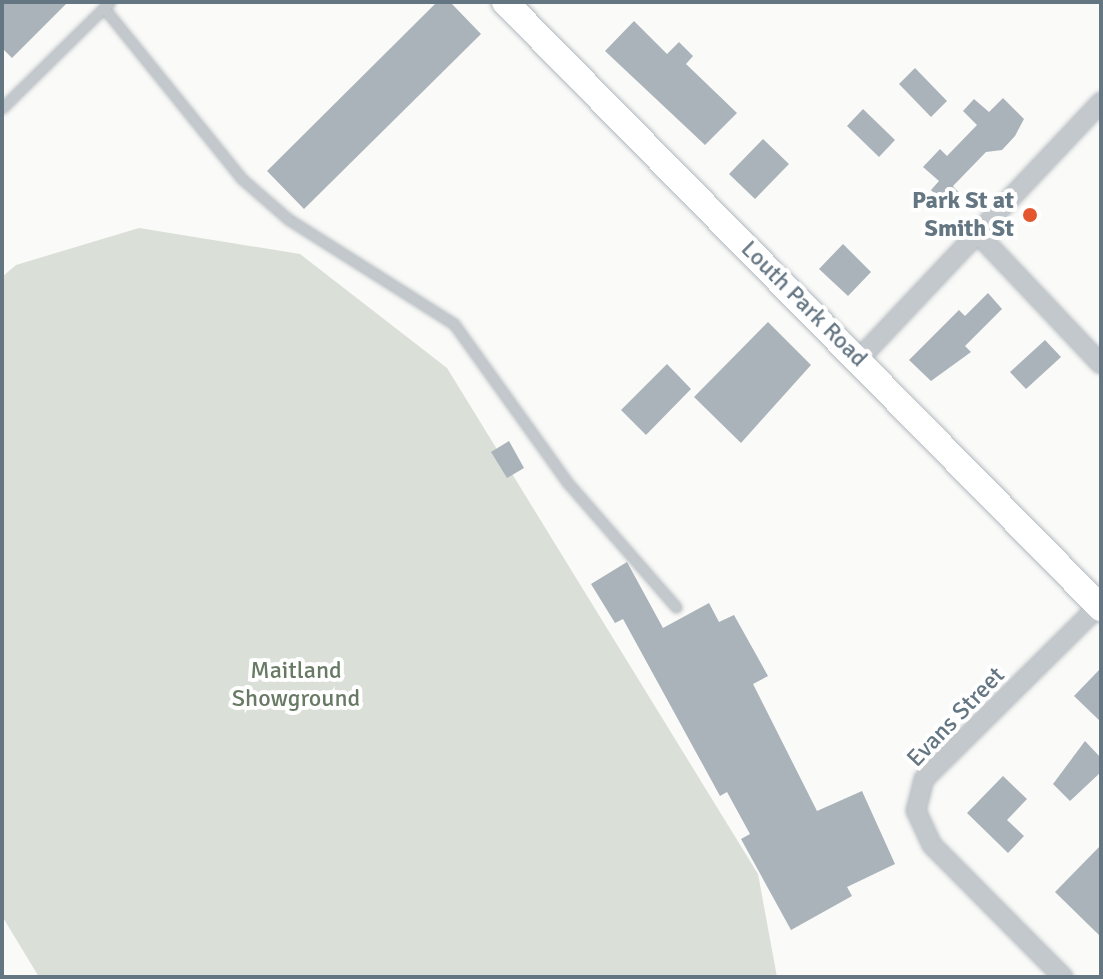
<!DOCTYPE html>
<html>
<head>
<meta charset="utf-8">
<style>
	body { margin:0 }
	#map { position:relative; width:1103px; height:979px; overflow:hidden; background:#fafaf8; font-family:Signika,sans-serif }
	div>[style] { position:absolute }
	.green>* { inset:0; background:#dadfd7 }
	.building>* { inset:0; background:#aab3b9 }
	.roads { filter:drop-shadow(0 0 2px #b3babf) drop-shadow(0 0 2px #b3babf) }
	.lane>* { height:9px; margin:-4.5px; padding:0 4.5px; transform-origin:4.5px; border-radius:4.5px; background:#c3c8cc }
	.street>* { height:18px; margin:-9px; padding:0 9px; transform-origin:9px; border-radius:9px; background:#c3c8cc }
	.secondary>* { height:26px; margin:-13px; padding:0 13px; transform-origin:13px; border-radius:13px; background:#fff }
	.dots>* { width:22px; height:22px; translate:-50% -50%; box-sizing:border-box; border:4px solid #fff; border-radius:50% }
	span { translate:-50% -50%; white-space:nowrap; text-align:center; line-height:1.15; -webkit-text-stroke:8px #fff; paint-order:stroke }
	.poi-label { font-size:24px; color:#657683; font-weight:700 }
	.right { translate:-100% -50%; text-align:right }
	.street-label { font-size:24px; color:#657683 }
	.park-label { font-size:24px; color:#687a64 }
	.frame { position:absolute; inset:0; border:4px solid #657683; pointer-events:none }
</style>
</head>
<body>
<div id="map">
	<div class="green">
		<i style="clip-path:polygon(139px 228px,300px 254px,447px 368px,758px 874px,777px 977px,39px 977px,2px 916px,2px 277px,16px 265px)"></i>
	</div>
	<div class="building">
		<i style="clip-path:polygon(2px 2px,68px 2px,12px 58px,2px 48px)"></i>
		<i style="clip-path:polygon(437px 2px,450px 2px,481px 34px,304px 209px,267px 171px)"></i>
		<i style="clip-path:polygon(634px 21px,667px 54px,679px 42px,693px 56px,686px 64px,737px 113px,705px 145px,605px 51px)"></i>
		<i style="clip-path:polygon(915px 68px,947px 101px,931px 117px,899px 84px)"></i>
		<i style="clip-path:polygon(1003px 98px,1024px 119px,1015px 136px,1002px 150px,986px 152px,953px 186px,960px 194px,948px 207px,931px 190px,939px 181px,923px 167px,940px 149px,947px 156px,977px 125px,963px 111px,974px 99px,989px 112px)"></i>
		<i style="clip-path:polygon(863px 109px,895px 140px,879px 157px,847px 126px)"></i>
		<i style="clip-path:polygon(763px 139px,789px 164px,755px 199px,729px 174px)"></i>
		<i style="clip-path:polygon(843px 244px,871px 272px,848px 296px,819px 269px)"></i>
		<i style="clip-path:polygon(988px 293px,1002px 309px,965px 346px,971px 352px,931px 381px,909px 360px,959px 310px,965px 316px)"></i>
		<i style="clip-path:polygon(768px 322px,811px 365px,741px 443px,694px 397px)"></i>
		<i style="clip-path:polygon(1045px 340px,1061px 357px,1026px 389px,1010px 372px)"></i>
		<i style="clip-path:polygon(667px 364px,691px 389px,646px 435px,621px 410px)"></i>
		<i style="clip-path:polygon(509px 441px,524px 468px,507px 478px,491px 452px)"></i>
		<i style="clip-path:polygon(627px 562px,663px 628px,709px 603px,719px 622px,734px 615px,768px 676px,753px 684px,817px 811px,862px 791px,895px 864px,847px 887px,852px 896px,791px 930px,741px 839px,750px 834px,727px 792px,720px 796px,623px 619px,615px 623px,591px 584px)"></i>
		<i style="clip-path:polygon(1101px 668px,1101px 722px,1074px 696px)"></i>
		<i style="clip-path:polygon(1085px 741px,1101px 758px,1101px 772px,1070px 801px,1053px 784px)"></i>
		<i style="clip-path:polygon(1003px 776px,1027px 799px,1007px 820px,1024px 836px,1008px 853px,967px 813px)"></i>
		<i style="clip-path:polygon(1101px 845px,1101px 937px,1055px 892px)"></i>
	</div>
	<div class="roads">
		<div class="lane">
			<i style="left:104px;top:8px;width:218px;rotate:51.1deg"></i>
			<i style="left:241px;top:178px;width:62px;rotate:41.1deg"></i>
			<i style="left:288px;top:219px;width:196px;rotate:32.3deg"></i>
			<i style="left:454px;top:324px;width:194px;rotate:54.4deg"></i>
			<i style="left:567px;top:482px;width:166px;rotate:48.9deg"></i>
			<i style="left:2px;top:108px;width:151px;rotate:-44.5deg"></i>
		</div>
		<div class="street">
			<i style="left:977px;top:233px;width:180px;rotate:46.6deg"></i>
			<i style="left:859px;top:359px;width:353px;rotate:-46.7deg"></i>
			<i style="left:1063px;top:977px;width:186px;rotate:-134.8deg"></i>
			<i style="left:932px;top:845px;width:38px;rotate:-115deg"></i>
			<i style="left:916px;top:811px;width:33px;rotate:-76deg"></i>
			<i style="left:924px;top:779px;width:246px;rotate:-44.7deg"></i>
		</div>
		<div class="secondary">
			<i style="left:505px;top:2px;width:850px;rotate:45.48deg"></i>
		</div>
	</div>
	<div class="dots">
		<i style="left:1030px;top:215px;background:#e4572e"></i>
	</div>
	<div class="poi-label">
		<span class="right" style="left:1014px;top:215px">Park St at<br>Smith St</span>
	</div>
	<div class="street-label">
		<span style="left:804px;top:304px;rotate:45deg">Louth Park Road</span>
		<span style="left:956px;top:717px;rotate:-46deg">Evans Street</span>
	</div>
	<div class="park-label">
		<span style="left:296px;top:685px">Maitland<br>Showground</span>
	</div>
	<div class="frame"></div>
</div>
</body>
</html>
